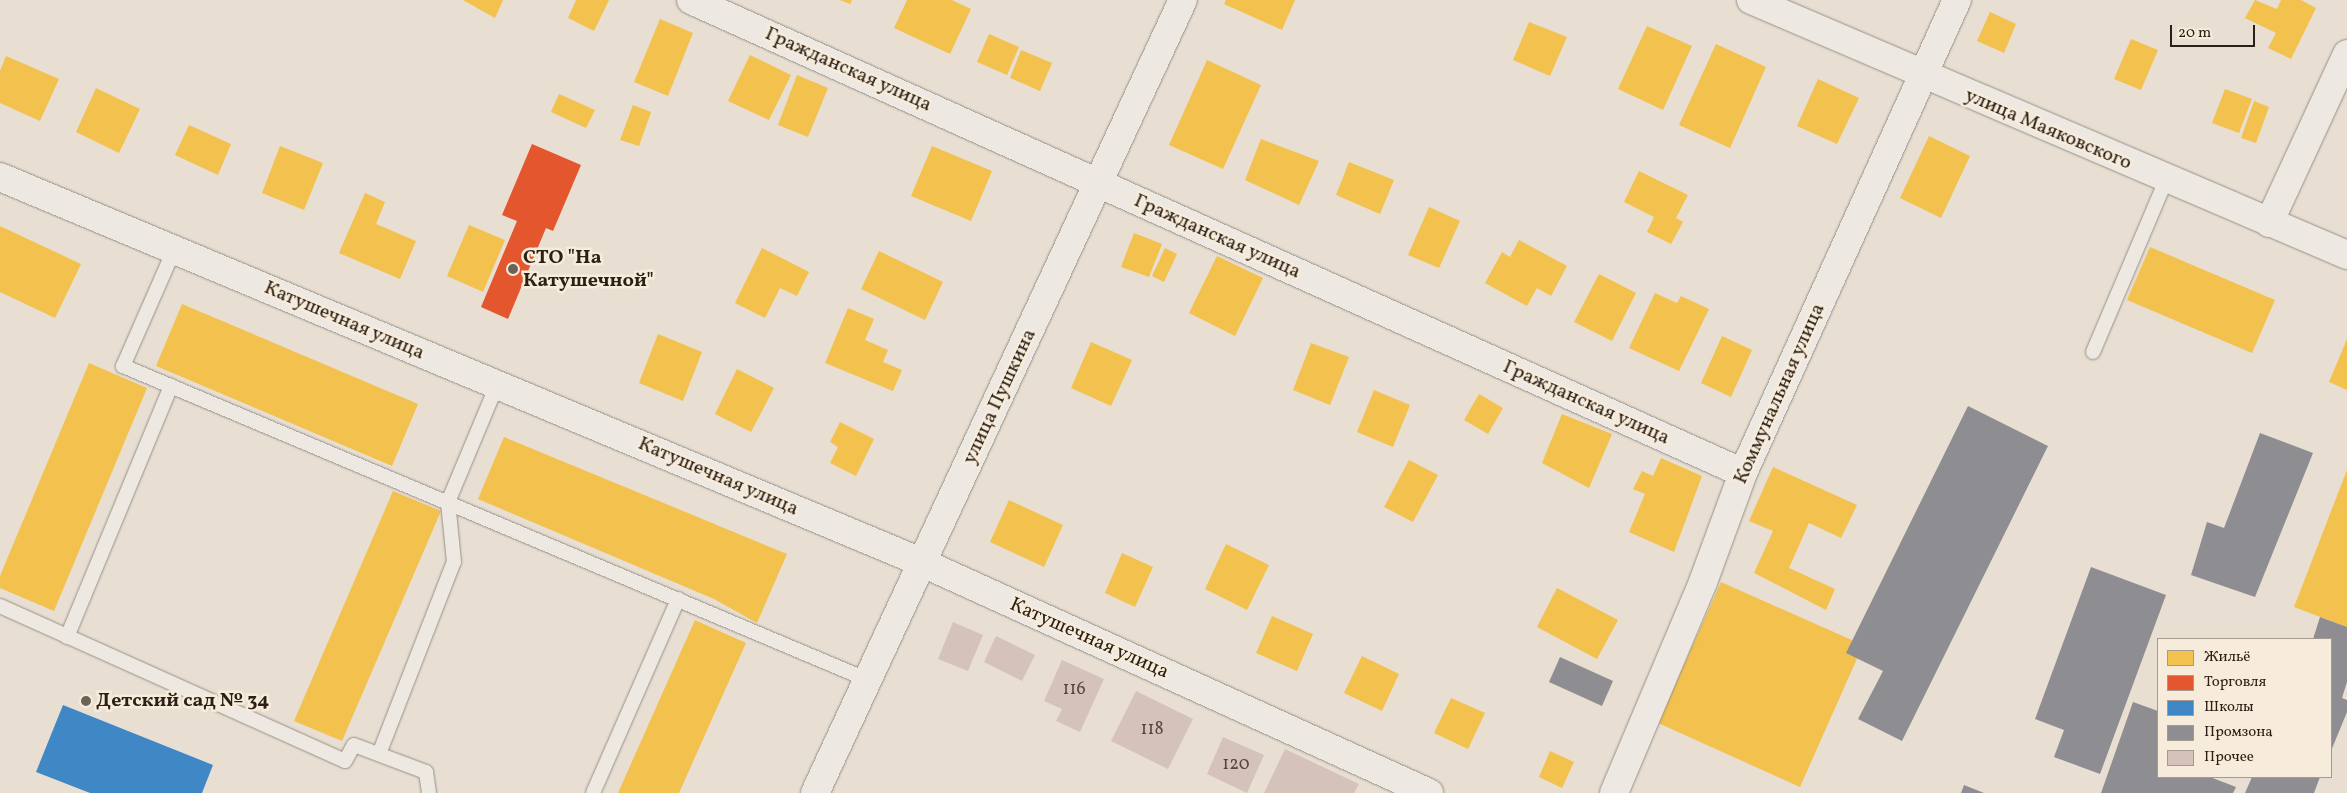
<!DOCTYPE html>
<html>
<head>
<meta charset="utf-8">
<style>
	body { margin:0 }
	#map { position:relative; width:2347px; height:793px; overflow:hidden; background:#e8dfd2; font-family:Vollkorn,serif }
	div>[style] { position:absolute }
	.homes>* { inset:0; background:#f2c14e }
	.shops>* { inset:0; background:#e4572e }
	.schools>* { inset:0; background:#3f88c5 }
	.industry>* { inset:0; background:#8d8d92 }
	.building>* { inset:0; background:#d5c2ba }
	.roads { filter:drop-shadow(0 0 1px #979088) drop-shadow(0 0 1px #979088) }
	.lane>* { height:14px; margin:-7px; padding:0 7px; transform-origin:7px; border-radius:7px; background:#ede8e1 }
	.street>* { height:28px; margin:-14px; padding:0 14px; transform-origin:14px; border-radius:14px; background:#ede8e1 }
	.secondary>* { height:28px; margin:-14px; padding:0 14px; transform-origin:14px; border-radius:14px; background:#ede8e1 }
	.dots>* { width:14px; height:14px; translate:-50% -50%; box-sizing:border-box; border:2px solid #f7ecdb; border-radius:50% }
	span { translate:-50% -50%; white-space:nowrap; text-align:center; line-height:1.15; -webkit-text-stroke:5px #f7ecdb; paint-order:stroke }
	.number-label { font-size:18px; color:#56483f }
	.number-label span { -webkit-text-stroke-width:0 }
	.street-label { font-size:20px; color:#2b1f16 }
	.poi-label { font-size:20px; color:#2b1f16; font-weight:700 }
	.left { translate:0 -50%; text-align:left }
	.legend { position:absolute; left:2157px; top:638px; width:175px; height:140px; box-sizing:border-box; background:#f7ecdb; border:1px solid #a59a8c; margin:0; padding:6px 9px; list-style:none; font-size:15px; color:#2b1f16 }
	.legend li { display:flex; align-items:center; gap:10px; height:25px }
	.legend b { width:25px; border:1px solid #a59a8c }
	.scale { position:absolute; left:2170px; top:25px; width:85px; height:22px; box-sizing:border-box; border:2px solid #2b1f16; border-top:0; padding-left:6px; font-size:15px; line-height:18px; white-space:nowrap; color:#2b1f16; -webkit-text-stroke:4px #f7ecdb; paint-order:stroke }
</style>
</head>
<body>
<div id="map">
	<div class="homes">
		<i style="clip-path:polygon(463px 0,503px 0,495px 18px)"></i>
		<i style="clip-path:polygon(576px 0,609px 0,594px 31px,568px 18px)"></i>
		<i style="clip-path:polygon(840px 0,852px 0,850px 4px)"></i>
		<i style="clip-path:polygon(907px 0,952px 0,971px 9px,950px 54px,894px 28px)"></i>
		<i style="clip-path:polygon(1226px 0,1295px 0,1282px 30px,1224px 4px)"></i>
		<i style="clip-path:polygon(2255px 0,2277px 9px,2281px 0,2301px 0,2316px 8px,2291px 59px,2268px 48px,2276px 33px,2245px 18px)"></i>
		<i style="clip-path:polygon(1990px 12px,2016px 24px,2004px 53px,1977px 41px)"></i>
		<i style="clip-path:polygon(660px 19px,693px 33px,668px 96px,634px 82px)"></i>
		<i style="clip-path:polygon(1529px 22px,1567px 37px,1550px 76px,1513px 60px)"></i>
		<i style="clip-path:polygon(1647px 26px,1692px 46px,1663px 110px,1618px 89px)"></i>
		<i style="clip-path:polygon(989px 34px,1019px 47px,1007px 75px,977px 62px)"></i>
		<i style="clip-path:polygon(2131px 39px,2158px 50px,2141px 90px,2114px 79px)"></i>
		<i style="clip-path:polygon(1716px 44px,1766px 67px,1730px 148px,1679px 125px)"></i>
		<i style="clip-path:polygon(1021px 50px,1052px 63px,1040px 91px,1010px 78px)"></i>
		<i style="clip-path:polygon(750px 55px,791px 75px,769px 120px,728px 101px)"></i>
		<i style="clip-path:polygon(6px 56px,59px 79px,40px 121px,0 103px,0 71px)"></i>
		<i style="clip-path:polygon(1207px 60px,1261px 85px,1223px 169px,1169px 145px)"></i>
		<i style="clip-path:polygon(797px 75px,828px 88px,808px 137px,778px 125px)"></i>
		<i style="clip-path:polygon(1818px 79px,1859px 98px,1837px 144px,1797px 126px)"></i>
		<i style="clip-path:polygon(96px 88px,140px 109px,119px 153px,76px 132px)"></i>
		<i style="clip-path:polygon(2225px 89px,2252px 99px,2239px 133px,2212px 123px)"></i>
		<i style="clip-path:polygon(559px 94px,595px 110px,586px 128px,551px 112px)"></i>
		<i style="clip-path:polygon(2254px 101px,2269px 107px,2256px 143px,2241px 138px)"></i>
		<i style="clip-path:polygon(633px 105px,651px 112px,639px 146px,620px 140px)"></i>
		<i style="clip-path:polygon(189px 125px,231px 144px,218px 175px,175px 155px)"></i>
		<i style="clip-path:polygon(1929px 136px,1970px 156px,1941px 218px,1900px 198px)"></i>
		<i style="clip-path:polygon(1261px 139px,1319px 161px,1299px 205px,1245px 180px)"></i>
		<i style="clip-path:polygon(280px 146px,323px 163px,304px 210px,262px 193px)"></i>
		<i style="clip-path:polygon(932px 146px,992px 171px,971px 221px,911px 196px)"></i>
		<i style="clip-path:polygon(1349px 162px,1394px 180px,1380px 214px,1336px 195px)"></i>
		<i style="clip-path:polygon(1639px 171px,1688px 195px,1676px 218px,1683px 222px,1671px 244px,1647px 232px,1654px 217px,1624px 202px)"></i>
		<i style="clip-path:polygon(365px 193px,385px 202px,376px 224px,416px 241px,400px 279px,339px 253px)"></i>
		<i style="clip-path:polygon(1429px 207px,1460px 221px,1439px 268px,1408px 255px)"></i>
		<i style="clip-path:polygon(469px 225px,505px 240px,483px 292px,447px 276px)"></i>
		<i style="clip-path:polygon(0 226px,81px 264px,55px 318px,0 292px)"></i>
		<i style="clip-path:polygon(1134px 233px,1162px 244px,1149px 277px,1121px 267px)"></i>
		<i style="clip-path:polygon(1519px 240px,1567px 266px,1551px 296px,1537px 288px,1527px 306px,1485px 283px,1502px 252px,1510px 257px)"></i>
		<i style="clip-path:polygon(2150px 247px,2275px 300px,2252px 353px,2127px 300px)"></i>
		<i style="clip-path:polygon(762px 248px,809px 272px,797px 296px,780px 288px,765px 318px,735px 303px)"></i>
		<i style="clip-path:polygon(1165px 248px,1177px 254px,1164px 282px,1152px 276px)"></i>
		<i style="clip-path:polygon(879px 251px,943px 282px,925px 320px,861px 289px)"></i>
		<i style="clip-path:polygon(1217px 256px,1263px 278px,1235px 336px,1189px 313px)"></i>
		<i style="clip-path:polygon(1599px 274px,1636px 293px,1612px 341px,1574px 322px)"></i>
		<i style="clip-path:polygon(1655px 293px,1677px 303px,1681px 296px,1709px 309px,1679px 371px,1629px 348px)"></i>
		<i style="clip-path:polygon(182px 304px,418px 404px,392px 466px,156px 366px)"></i>
		<i style="clip-path:polygon(848px 308px,874px 319px,865px 340px,888px 350px,883px 362px,902px 370px,893px 391px,825px 363px)"></i>
		<i style="clip-path:polygon(658px 334px,702px 352px,683px 401px,639px 383px)"></i>
		<i style="clip-path:polygon(1722px 336px,1752px 350px,1731px 397px,1701px 383px)"></i>
		<i style="clip-path:polygon(2347px 339px,2347px 390px,2329px 382px)"></i>
		<i style="clip-path:polygon(1091px 342px,1132px 360px,1111px 406px,1071px 388px)"></i>
		<i style="clip-path:polygon(1311px 343px,1349px 357px,1330px 405px,1293px 390px)"></i>
		<i style="clip-path:polygon(89px 363px,147px 388px,54px 611px,0 588px,0 576px)"></i>
		<i style="clip-path:polygon(737px 369px,774px 388px,751px 432px,715px 414px)"></i>
		<i style="clip-path:polygon(1374px 390px,1410px 405px,1393px 447px,1357px 432px)"></i>
		<i style="clip-path:polygon(1479px 394px,1503px 408px,1488px 434px,1464px 420px)"></i>
		<i style="clip-path:polygon(1562px 414px,1612px 434px,1589px 488px,1542px 463px)"></i>
		<i style="clip-path:polygon(840px 422px,874px 439px,856px 476px,830px 463px,838px 447px,830px 442px)"></i>
		<i style="clip-path:polygon(504px 437px,787px 554px,757px 623px,714px 599px,478px 499px)"></i>
		<i style="clip-path:polygon(1661px 458px,1702px 476px,1674px 552px,1629px 532px,1645px 494px,1633px 489px,1642px 471px,1653px 476px)"></i>
		<i style="clip-path:polygon(1409px 460px,1438px 475px,1413px 522px,1384px 507px)"></i>
		<i style="clip-path:polygon(1773px 467px,1857px 505px,1841px 538px,1809px 523px,1789px 568px,1835px 589px,1826px 610px,1754px 573px,1773px 531px,1749px 521px)"></i>
		<i style="clip-path:polygon(2347px 470px,2347px 627px,2294px 607px)"></i>
		<i style="clip-path:polygon(393px 491px,441px 511px,342px 741px,294px 721px)"></i>
		<i style="clip-path:polygon(1009px 500px,1063px 525px,1044px 567px,990px 542px)"></i>
		<i style="clip-path:polygon(1226px 544px,1269px 565px,1247px 610px,1205px 589px)"></i>
		<i style="clip-path:polygon(1122px 553px,1153px 567px,1135px 607px,1105px 593px)"></i>
		<i style="clip-path:polygon(1721px 582px,1863px 645px,1800px 787px,1658px 723px)"></i>
		<i style="clip-path:polygon(1557px 588px,1618px 620px,1597px 659px,1537px 627px)"></i>
		<i style="clip-path:polygon(1272px 616px,1313px 634px,1297px 671px,1256px 653px)"></i>
		<i style="clip-path:polygon(695px 620px,746px 643px,679px 793px,618px 793px)"></i>
		<i style="clip-path:polygon(1362px 656px,1399px 674px,1382px 711px,1344px 693px)"></i>
		<i style="clip-path:polygon(1451px 698px,1485px 713px,1468px 749px,1434px 733px)"></i>
		<i style="clip-path:polygon(1550px 751px,1574px 762px,1562px 788px,1539px 777px)"></i>
	</div>
	<div class="shops">
		<i style="clip-path:polygon(532px 144px,581px 165px,553px 231px,546px 228px,508px 319px,481px 307px,517px 221px,502px 215px)"></i>
	</div>
	<div class="schools">
		<i style="clip-path:polygon(63px 705px,213px 765px,202px 793px,90px 793px,36px 772px)"></i>
	</div>
	<div class="industry">
		<i style="clip-path:polygon(1968px 406px,2048px 446px,1902px 741px,1858px 719px,1883px 671px,1846px 653px)"></i>
		<i style="clip-path:polygon(2260px 433px,2313px 453px,2255px 597px,2191px 575px,2207px 522px,2224px 528px)"></i>
		<i style="clip-path:polygon(2091px 567px,2166px 595px,2100px 774px,2054px 757px,2064px 730px,2035px 719px)"></i>
		<i style="clip-path:polygon(2320px 617px,2347px 627px,2347px 682px,2342px 698px,2347px 700px,2347px 712px,2331px 751px,2331px 639px,2313px 639px)"></i>
		<i style="clip-path:polygon(1560px 657px,1613px 681px,1602px 706px,1549px 682px)"></i>
		<i style="clip-path:polygon(2133px 702px,2158px 711px,2158px 777px,2210px 777px,2236px 787px,2233px 793px,2101px 793px)"></i>
		<i style="clip-path:polygon(2252px 777px,2320px 777px,2314px 793px,2245px 793px)"></i>
		<i style="clip-path:polygon(1964px 785px,1984px 793px,1961px 793px)"></i>
	</div>
	<div class="building">
		<i style="clip-path:polygon(953px 622px,983px 635px,968px 671px,938px 659px)"></i>
		<i style="clip-path:polygon(996px 636px,1035px 655px,1022px 681px,984px 662px)"></i>
		<i style="clip-path:polygon(1062px 660px,1104px 679px,1080px 732px,1056px 721px,1062px 709px,1044px 701px)"></i>
		<i style="clip-path:polygon(1136px 691px,1193px 719px,1168px 769px,1111px 741px)"></i>
		<i style="clip-path:polygon(1223px 737px,1264px 755px,1247px 793px,1207px 774px)"></i>
		<i style="clip-path:polygon(1285px 749px,1359px 784px,1354px 793px,1264px 793px)"></i>
	</div>
	<div class="roads">
		<div class="lane">
			<i style="left:174px;top:250px;width:127px;rotate:113.7deg"></i>
			<i style="left:123px;top:366px;width:808px;rotate:22.85deg"></i>
			<i style="left:2093px;top:352px;width:187px;rotate:-67deg"></i>
			<i style="left:0;top:606px;width:378px;rotate:24.2deg"></i>
			<i style="left:345px;top:761px;width:18px;rotate:-61deg"></i>
			<i style="left:354px;top:745px;width:77px;rotate:20.6deg"></i>
			<i style="left:426px;top:772px;width:21px;rotate:82deg"></i>
			<i style="left:67px;top:637px;width:272px;rotate:-67.5deg"></i>
			<i style="left:379px;top:754px;width:206px;rotate:-68.7deg"></i>
			<i style="left:454px;top:562px;width:60px;rotate:-95.7deg"></i>
			<i style="left:448px;top:502px;width:127px;rotate:-67.3deg"></i>
			<i style="left:593px;top:793px;width:212px;rotate:-66.3deg"></i>
		</div>
		<div class="street">
			<i style="left:691px;top:0;width:1153px;rotate:24.21deg"></i>
			<i style="left:1751px;top:0;width:648px;rotate:23.16deg"></i>
			<i style="left:0;top:177px;width:1000px;rotate:22.69deg"></i>
			<i style="left:923px;top:563px;width:556px;rotate:24.44deg"></i>
			<i style="left:2269px;top:223px;width:186px;rotate:-65.2deg"></i>
			<i style="left:1614px;top:793px;width:229px;rotate:-67.1deg"></i>
			<i style="left:1703px;top:582px;width:116px;rotate:-69.8deg"></i>
			<i style="left:1743px;top:473px;width:519px;rotate:-65.66deg"></i>
		</div>
		<div class="secondary">
			<i style="left:815px;top:793px;width:874px;rotate:-65.11deg"></i>
		</div>
	</div>
	<div class="dots">
		<i style="left:513px;top:269px;background:#6d6258"></i>
		<i style="left:86px;top:701px;background:#6d6258"></i>
	</div>
	<div class="number-label">
		<span style="left:1074px;top:690px">116</span>
		<span style="left:1152px;top:730px">118</span>
		<span style="left:1236px;top:765px">120</span>
	</div>
	<div class="street-label">
		<span style="left:848px;top:70px;rotate:24deg">Гражданская улица</span>
		<span style="left:2048px;top:130px;rotate:23deg">улица Маяковского</span>
		<span style="left:1217px;top:237px;rotate:24deg">Гражданская улица</span>
		<span style="left:344px;top:321px;rotate:23deg">Катушечная улица</span>
		<span style="left:1780px;top:394px;rotate:-66deg">Коммунальная улица</span>
		<span style="left:1000px;top:397px;rotate:-65deg">улица Пушкина</span>
		<span style="left:1586px;top:403px;rotate:24deg">Гражданская улица</span>
		<span style="left:718px;top:477px;rotate:23deg">Катушечная улица</span>
		<span style="left:1089px;top:639px;rotate:24deg">Катушечная улица</span>
	</div>
	<div class="poi-label">
		<span class="left" style="left:523px;top:270px">СТО "На<br>Катушечной"</span>
		<span class="left" style="left:96px;top:701px">Детский сад № 34</span>
	</div>
	<ul class="legend">
	<li><b style="height:14px;background:#f2c14e"></b>Жильё</li>
	<li><b style="height:14px;background:#e4572e"></b>Торговля</li>
	<li><b style="height:14px;background:#3f88c5"></b>Школы</li>
	<li><b style="height:14px;background:#8d8d92"></b>Промзона</li>
	<li><b style="height:14px;background:#d5c2ba"></b>Прочее</li>
	</ul>
	<div class="scale">20 m</div>
</div>
</body>
</html>
